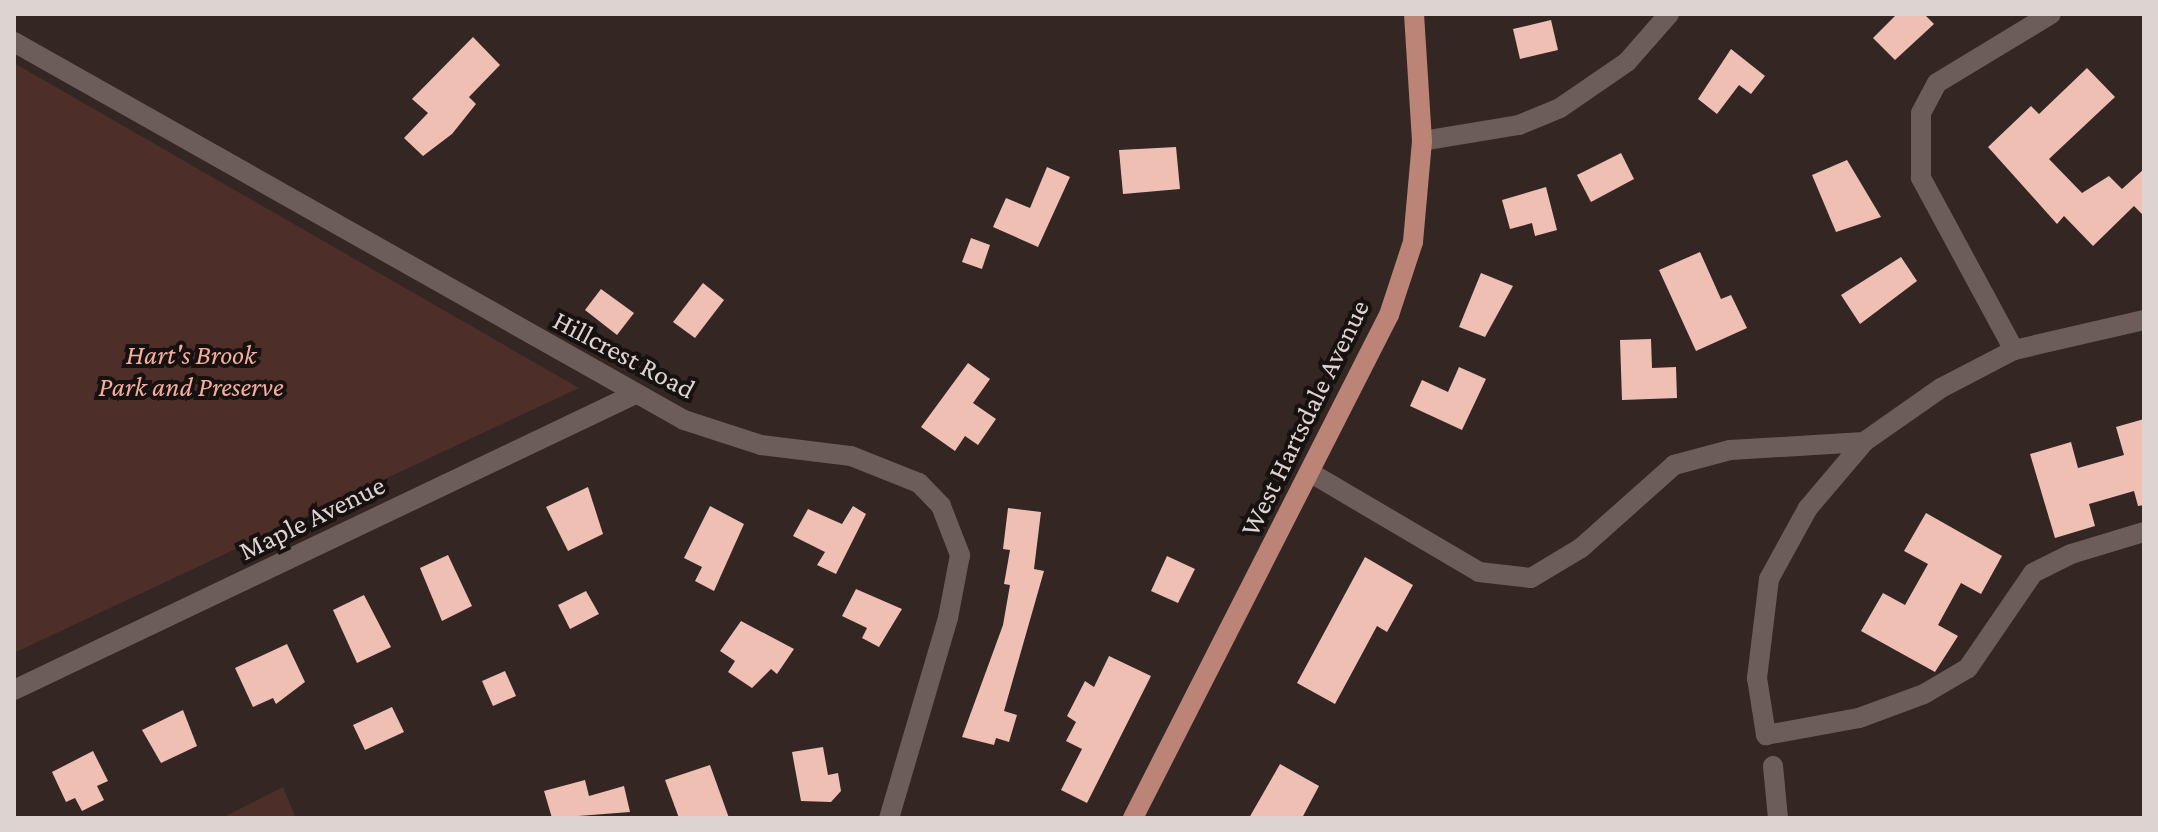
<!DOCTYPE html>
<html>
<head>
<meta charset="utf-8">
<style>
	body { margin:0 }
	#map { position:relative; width:2158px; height:832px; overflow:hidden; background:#332623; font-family:"Crimson Pro",serif }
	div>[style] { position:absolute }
	.green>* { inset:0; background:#4e2e28 }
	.building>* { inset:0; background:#efbfb4 }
	.minor>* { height:20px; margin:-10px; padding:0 10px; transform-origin:10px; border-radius:10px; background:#6d5d5a }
	.major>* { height:20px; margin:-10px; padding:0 10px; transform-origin:10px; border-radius:10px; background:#bc8377 }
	span { translate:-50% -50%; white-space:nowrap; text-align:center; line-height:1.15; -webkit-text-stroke:8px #17110f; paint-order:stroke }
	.park-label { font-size:28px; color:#f4ad9e; font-style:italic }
	.street-label { font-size:28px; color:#ddd4d2 }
	.frame { position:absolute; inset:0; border:16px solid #ddd4d2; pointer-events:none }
</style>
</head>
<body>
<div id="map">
	<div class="green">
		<i style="clip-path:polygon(14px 63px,579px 388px,14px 653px)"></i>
		<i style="clip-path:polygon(283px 787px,296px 818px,222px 818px)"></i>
	</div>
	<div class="building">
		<i style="clip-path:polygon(1897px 14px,1924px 14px,1934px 24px,1895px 60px,1873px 38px)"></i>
		<i style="clip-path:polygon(1551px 20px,1558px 50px,1520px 59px,1513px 29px)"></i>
		<i style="clip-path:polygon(473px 37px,500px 65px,469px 97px,476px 104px,452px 134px,423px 156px,404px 138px,428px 113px,412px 99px)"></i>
		<i style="clip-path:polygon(1731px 49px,1765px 76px,1751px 94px,1739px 85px,1717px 114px,1698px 99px)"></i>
		<i style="clip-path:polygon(2087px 68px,2115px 97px,2049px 159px,2082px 193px,2109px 176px,2122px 189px,2144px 169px,2144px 216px,2134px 206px,2093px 246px,2064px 216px,2057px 224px,1988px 147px,2031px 106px,2039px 114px)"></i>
		<i style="clip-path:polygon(1176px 147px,1180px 189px,1123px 194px,1119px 150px)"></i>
		<i style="clip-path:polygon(1621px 153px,1634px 179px,1591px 202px,1577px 175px)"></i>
		<i style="clip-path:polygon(1847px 160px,1881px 217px,1836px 232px,1812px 175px)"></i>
		<i style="clip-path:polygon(1047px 167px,1070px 177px,1038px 247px,993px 227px,1006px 198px,1030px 208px)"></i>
		<i style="clip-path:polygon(1546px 187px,1557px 230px,1535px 236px,1532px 223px,1510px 229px,1502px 200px)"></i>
		<i style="clip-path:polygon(971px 238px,990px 245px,982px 269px,962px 262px)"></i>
		<i style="clip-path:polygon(1700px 252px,1721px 299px,1731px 295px,1747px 328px,1696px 351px,1659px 270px)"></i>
		<i style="clip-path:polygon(1901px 257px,1917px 281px,1860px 324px,1841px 295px)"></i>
		<i style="clip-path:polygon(1481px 273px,1513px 286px,1485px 337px,1459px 327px)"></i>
		<i style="clip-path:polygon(703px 283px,724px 300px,695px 338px,673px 322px)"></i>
		<i style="clip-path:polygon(601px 289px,634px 313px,617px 335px,585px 310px)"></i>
		<i style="clip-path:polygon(1651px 339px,1652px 368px,1676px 367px,1677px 398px,1622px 400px,1620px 340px)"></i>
		<i style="clip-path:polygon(968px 363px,990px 379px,973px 403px,996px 419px,978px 445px,965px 436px,955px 451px,921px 427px)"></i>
		<i style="clip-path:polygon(1459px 367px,1486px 379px,1462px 430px,1410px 406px,1422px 380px,1448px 392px)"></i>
		<i style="clip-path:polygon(2144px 419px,2144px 505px,2138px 506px,2134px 491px,2089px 504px,2095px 526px,2055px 538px,2030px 454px,2071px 442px,2078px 468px,2124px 455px,2116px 427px)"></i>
		<i style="clip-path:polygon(588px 487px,603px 534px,568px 551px,546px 507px)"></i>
		<i style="clip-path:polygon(710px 506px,744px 524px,714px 591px,695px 581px,702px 567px,684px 558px)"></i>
		<i style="clip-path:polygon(853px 506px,866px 514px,836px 574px,817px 565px,825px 552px,793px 536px,808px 509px,842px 524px)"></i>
		<i style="clip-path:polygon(1008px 508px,1041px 512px,1034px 569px,1044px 571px,1004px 711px,1017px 715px,1009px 742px,996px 738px,994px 745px,962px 737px,1003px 625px,1010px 585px,1004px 584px,1010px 550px,1003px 549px)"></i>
		<i style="clip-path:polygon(1926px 513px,2002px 556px,1981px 594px,1961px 583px,1938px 625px,1958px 636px,1935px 672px,1861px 631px,1883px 593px,1905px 605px,1928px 564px,1904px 551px)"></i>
		<i style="clip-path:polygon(448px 555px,472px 606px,442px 621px,420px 568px)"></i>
		<i style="clip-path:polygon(1167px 556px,1195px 569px,1178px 603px,1151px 591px)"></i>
		<i style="clip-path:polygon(1365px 557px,1413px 585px,1387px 632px,1377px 626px,1335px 704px,1297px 683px)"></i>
		<i style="clip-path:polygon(856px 589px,902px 609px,879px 647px,862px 638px,867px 628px,842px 616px)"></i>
		<i style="clip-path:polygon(586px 591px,599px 614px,570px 629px,558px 605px)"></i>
		<i style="clip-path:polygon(364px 595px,391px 647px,357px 663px,333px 610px)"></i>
		<i style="clip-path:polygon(741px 621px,794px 649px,777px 674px,771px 669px,752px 688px,728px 672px,735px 661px,720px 651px)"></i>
		<i style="clip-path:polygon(287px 644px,305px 682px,276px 704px,273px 698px,253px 707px,235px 668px)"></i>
		<i style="clip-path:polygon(1109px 656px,1151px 676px,1087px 803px,1061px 790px,1082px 749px,1066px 741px,1076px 722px,1067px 716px,1085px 681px,1094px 687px)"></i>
		<i style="clip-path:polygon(505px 671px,516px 696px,493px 706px,482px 681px)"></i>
		<i style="clip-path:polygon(392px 707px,404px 732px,365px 750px,353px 725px)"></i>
		<i style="clip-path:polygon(183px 710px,197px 746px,161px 763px,142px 730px)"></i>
		<i style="clip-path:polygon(823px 747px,828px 775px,838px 773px,841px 791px,831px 802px,801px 801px,792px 752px)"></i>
		<i style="clip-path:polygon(93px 751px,108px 781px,97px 786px,104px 800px,82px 811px,75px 798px,66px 802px,52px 772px)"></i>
		<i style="clip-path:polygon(1280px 764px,1319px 786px,1302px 818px,1249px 818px)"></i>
		<i style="clip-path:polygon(710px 765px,729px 818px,679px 818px,665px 780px)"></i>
		<i style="clip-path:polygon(585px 780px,589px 796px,624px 786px,630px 812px,552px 818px,544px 791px)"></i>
	</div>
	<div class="minor">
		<i style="left:14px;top:42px;width:769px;rotate:29.43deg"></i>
		<i style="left:684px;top:420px;width:81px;rotate:18deg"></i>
		<i style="left:761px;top:445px;width:91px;rotate:7deg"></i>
		<i style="left:851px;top:456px;width:73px;rotate:21.7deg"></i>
		<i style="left:919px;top:483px;width:32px;rotate:46deg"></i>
		<i style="left:941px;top:506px;width:53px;rotate:68.8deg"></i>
		<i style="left:960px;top:555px;width:64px;rotate:100.8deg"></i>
		<i style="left:948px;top:618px;width:209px;rotate:106.4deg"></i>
		<i style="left:1422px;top:141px;width:98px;rotate:-9.4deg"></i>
		<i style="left:1519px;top:125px;width:44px;rotate:-22.5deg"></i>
		<i style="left:1560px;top:108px;width:81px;rotate:-34.5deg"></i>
		<i style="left:1627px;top:62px;width:64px;rotate:-48.8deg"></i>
		<i style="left:2144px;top:320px;width:133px;rotate:167deg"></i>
		<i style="left:2014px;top:350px;width:82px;rotate:152.5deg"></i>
		<i style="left:1941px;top:388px;width:94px;rotate:145deg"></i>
		<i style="left:1864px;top:442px;width:87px;rotate:130.3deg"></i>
		<i style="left:1808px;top:508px;width:81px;rotate:118.8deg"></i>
		<i style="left:1769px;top:579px;width:100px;rotate:96.9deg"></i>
		<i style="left:1757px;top:678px;width:58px;rotate:81deg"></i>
		<i style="left:1766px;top:735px;width:95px;rotate:-10.4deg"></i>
		<i style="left:1859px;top:718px;width:69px;rotate:-20.3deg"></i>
		<i style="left:1924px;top:694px;width:51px;rotate:-30.6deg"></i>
		<i style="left:1968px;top:668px;width:115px;rotate:-55.6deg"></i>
		<i style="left:2033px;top:573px;width:42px;rotate:-26.6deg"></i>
		<i style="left:2071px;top:554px;width:76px;rotate:-16.8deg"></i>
		<i style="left:2014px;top:350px;width:196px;rotate:-118.4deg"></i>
		<i style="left:1921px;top:178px;width:65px;rotate:-90deg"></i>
		<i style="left:1921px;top:113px;width:34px;rotate:-62deg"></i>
		<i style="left:1937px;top:83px;width:133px;rotate:-31.2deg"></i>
		<i style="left:1311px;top:473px;width:195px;rotate:30.5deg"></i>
		<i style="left:1479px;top:572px;width:52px;rotate:6.6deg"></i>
		<i style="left:1531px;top:578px;width:58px;rotate:-31deg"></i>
		<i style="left:1581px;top:548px;width:125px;rotate:-41.7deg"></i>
		<i style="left:1674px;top:465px;width:58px;rotate:-15deg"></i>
		<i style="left:1730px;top:450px;width:134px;rotate:-3.4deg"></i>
		<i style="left:14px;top:690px;width:686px;rotate:-25.48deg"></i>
		<i style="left:1773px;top:766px;width:52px;rotate:84.5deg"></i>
	</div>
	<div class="major">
		<i style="left:1133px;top:818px;width:564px;rotate:-63.03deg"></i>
		<i style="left:1389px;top:315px;width:77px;rotate:-71.8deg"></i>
		<i style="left:1413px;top:242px;width:101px;rotate:-84.9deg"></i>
		<i style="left:1422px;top:141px;width:127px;rotate:-93.6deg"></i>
	</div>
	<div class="park-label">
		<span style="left:191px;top:371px">Hart's Brook<br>Park and Preserve</span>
	</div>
	<div class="street-label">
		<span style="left:624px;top:355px;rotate:28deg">Hillcrest Road</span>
		<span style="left:1305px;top:418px;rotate:-64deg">West Hartsdale Avenue</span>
		<span style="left:312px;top:518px;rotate:-26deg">Maple Avenue</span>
	</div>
	<div class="frame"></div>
</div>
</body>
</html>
